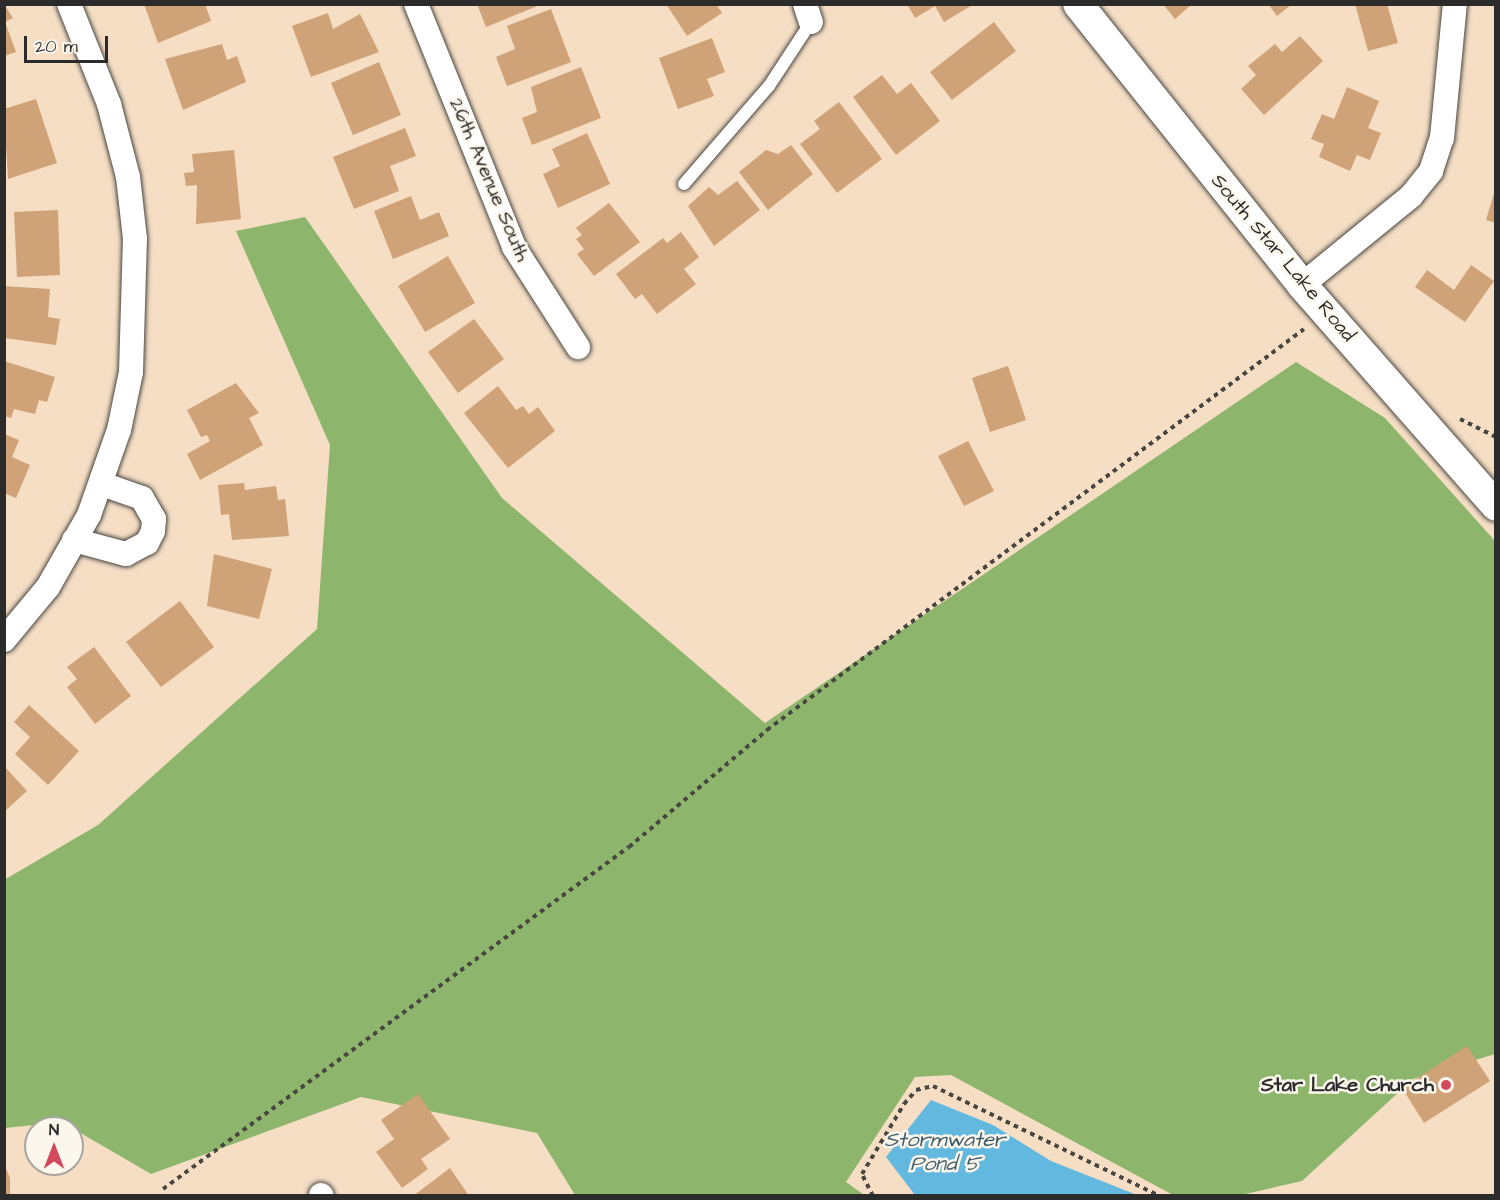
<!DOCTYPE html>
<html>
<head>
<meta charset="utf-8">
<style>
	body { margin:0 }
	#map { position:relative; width:1500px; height:1200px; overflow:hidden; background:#f5dec4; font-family:"Architects Daughter",sans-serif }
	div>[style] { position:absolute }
	.forest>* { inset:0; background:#8db66c }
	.water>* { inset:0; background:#63b8df }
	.building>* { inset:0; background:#cfa278 }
	.path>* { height:4px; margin-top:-2px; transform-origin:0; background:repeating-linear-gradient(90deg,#494642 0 4.5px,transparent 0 9px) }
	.roads { filter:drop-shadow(0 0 2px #494642) drop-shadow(0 0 2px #494642) }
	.service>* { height:12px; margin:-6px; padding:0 6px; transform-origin:6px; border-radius:6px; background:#fff }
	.minor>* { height:24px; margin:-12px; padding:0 12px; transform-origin:12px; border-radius:12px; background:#fff }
	.tertiary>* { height:30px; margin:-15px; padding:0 15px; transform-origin:15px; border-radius:15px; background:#fff }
	.dots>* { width:16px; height:16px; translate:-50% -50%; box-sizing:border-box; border:3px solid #fbf7ec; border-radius:50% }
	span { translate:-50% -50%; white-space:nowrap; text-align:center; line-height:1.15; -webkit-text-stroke:5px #fbf7ec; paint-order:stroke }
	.street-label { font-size:20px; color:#2b2b2b }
	.poi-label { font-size:20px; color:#2b2b2b; font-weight:700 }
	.right { translate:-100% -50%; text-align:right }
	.water-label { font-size:21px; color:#3f5c6a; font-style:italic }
	.frame { position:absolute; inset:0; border:6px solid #2b2b2b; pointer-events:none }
	.north { position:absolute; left:24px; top:1116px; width:60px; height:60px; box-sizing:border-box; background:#fbf7ec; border:2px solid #a8a59f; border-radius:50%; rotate:0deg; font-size:16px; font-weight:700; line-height:24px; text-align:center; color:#2b2b2b }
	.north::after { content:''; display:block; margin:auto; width:21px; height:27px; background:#d1495b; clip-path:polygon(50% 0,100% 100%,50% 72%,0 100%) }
	.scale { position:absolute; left:24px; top:36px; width:84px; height:27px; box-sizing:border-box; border:3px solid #2b2b2b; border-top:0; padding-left:8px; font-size:18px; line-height:21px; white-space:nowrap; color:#2b2b2b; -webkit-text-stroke:4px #fbf7ec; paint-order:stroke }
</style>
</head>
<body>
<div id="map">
	<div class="forest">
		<i style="clip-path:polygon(305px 217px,502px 498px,765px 723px,1296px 362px,1385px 418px,1495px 541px,1495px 1054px,1413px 1079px,1302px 1181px,1241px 1195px,1173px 1195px,951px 1075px,915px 1077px,846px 1182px,864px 1195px,575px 1195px,537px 1133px,361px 1097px,151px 1174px,72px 1128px,54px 1123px,5px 1128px,4px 880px,98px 825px,317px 629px,330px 445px,236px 231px)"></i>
	</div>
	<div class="water">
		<i style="clip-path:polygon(931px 1100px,993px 1125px,1051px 1161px,1137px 1195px,915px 1195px,886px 1157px)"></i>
	</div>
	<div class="building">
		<i style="clip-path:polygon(4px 4px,13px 18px,5px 22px,16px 52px,4px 56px)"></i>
		<i style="clip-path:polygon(144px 4px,205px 4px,211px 21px,158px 43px)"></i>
		<i style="clip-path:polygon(477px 4px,540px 4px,540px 5px,486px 27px)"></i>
		<i style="clip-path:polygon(666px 4px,716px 4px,722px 13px,687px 36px)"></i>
		<i style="clip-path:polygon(907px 4px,974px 4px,944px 22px,935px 6px,915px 18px)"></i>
		<i style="clip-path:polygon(1163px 4px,1192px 4px,1175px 19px)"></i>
		<i style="clip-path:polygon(1268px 4px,1292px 4px,1277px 16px)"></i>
		<i style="clip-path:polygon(1355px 4px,1387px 4px,1398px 43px,1368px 51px)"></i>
		<i style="clip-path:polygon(551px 9px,571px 62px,507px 86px,496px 57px,515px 49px,507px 26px)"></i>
		<i style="clip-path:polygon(328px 13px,333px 29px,360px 14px,379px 52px,311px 77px,292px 26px)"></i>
		<i style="clip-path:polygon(994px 22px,1016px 51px,952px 100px,930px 72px)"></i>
		<i style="clip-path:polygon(1300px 36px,1323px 61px,1264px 115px,1241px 89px,1256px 75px,1248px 66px,1275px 44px,1282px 52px)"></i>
		<i style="clip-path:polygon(712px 38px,725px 72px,707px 79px,714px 96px,678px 109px,659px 58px)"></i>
		<i style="clip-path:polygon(222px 44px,227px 60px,237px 56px,246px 82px,183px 110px,165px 59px)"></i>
		<i style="clip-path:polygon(379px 62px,401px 115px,353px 135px,331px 83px)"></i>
		<i style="clip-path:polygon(581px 67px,601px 118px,532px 145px,522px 118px,537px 112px,531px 87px)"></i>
		<i style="clip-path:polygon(882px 75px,897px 94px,911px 83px,940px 121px,896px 155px,853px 97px)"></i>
		<i style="clip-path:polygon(1347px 87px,1379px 101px,1368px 128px,1381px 133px,1370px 160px,1357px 155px,1350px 171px,1319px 157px,1324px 144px,1311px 139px,1322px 114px,1334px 119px)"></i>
		<i style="clip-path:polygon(36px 99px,57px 163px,8px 179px,4px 109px)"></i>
		<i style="clip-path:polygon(839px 102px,882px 159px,837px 193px,800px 144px,820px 129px,814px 121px)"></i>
		<i style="clip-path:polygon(405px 128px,416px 156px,390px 166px,399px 191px,354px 209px,333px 157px)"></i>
		<i style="clip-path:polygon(587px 133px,610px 184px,558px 208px,543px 174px,560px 166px,552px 149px)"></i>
		<i style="clip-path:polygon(791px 145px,813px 174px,768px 210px,739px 172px,766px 150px,778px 154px)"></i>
		<i style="clip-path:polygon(234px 150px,241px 219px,196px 224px,197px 185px,186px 186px,184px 173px,194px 172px,192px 154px)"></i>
		<i style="clip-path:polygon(737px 181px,760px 210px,714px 246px,688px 206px,709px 187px,718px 195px)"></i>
		<i style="clip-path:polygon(1495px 190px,1496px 190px,1496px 223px,1486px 220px)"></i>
		<i style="clip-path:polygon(411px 196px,420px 220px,439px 212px,449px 236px,393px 259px,374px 211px)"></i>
		<i style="clip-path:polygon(609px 203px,640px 242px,594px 276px,577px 254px,584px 249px,576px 239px,582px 235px,576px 228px)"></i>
		<i style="clip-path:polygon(58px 210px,60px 275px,17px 277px,14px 212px)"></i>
		<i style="clip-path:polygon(681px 232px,699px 257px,684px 269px,696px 284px,657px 314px,642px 294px,635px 299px,616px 274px,663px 238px,667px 243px)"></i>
		<i style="clip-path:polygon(448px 256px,475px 303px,425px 332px,398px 286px)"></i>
		<i style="clip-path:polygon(1471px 265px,1494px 281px,1465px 322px,1415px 287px,1427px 270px,1454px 290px)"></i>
		<i style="clip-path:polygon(4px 286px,50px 289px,48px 317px,60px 319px,56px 345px,4px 338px)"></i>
		<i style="clip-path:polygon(474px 319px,504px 359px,458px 393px,428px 352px)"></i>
		<i style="clip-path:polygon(4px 361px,55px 377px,47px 402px,39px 400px,35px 414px,14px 409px,11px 418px,4px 416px)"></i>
		<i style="clip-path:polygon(1008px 366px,1026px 420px,990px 432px,972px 378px)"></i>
		<i style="clip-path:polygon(236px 383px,259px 413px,249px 418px,263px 445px,200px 480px,187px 454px,210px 441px,207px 435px,201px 437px,187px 410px)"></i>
		<i style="clip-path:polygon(498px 386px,516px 410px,523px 406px,529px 414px,538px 407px,555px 431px,508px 468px,464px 413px)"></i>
		<i style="clip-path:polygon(4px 434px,19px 440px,12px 457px,30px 465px,16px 498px,4px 493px)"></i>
		<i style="clip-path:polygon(968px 441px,994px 491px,964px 506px,938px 456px)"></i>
		<i style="clip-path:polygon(244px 483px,245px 490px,276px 486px,278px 500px,285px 499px,289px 536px,232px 540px,229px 514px,221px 515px,218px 485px)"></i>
		<i style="clip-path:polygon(214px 554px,272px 569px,259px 619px,207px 606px)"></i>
		<i style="clip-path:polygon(180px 601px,214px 647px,161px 687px,126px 642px)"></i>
		<i style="clip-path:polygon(94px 647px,131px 696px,95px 724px,67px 687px,77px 679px,67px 667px)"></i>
		<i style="clip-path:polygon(29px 705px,79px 751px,48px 785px,15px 754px,30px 737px,14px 722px)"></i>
		<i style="clip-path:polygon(4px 766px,27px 791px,4px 812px)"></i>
		<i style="clip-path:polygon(1467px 1046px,1490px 1081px,1424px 1123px,1402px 1088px)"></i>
		<i style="clip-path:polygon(418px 1094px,450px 1139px,421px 1159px,428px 1169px,402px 1188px,376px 1152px,394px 1139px,381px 1120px)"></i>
		<i style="clip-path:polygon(4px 1164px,10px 1178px,10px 1196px,4px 1196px)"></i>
		<i style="clip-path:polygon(450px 1168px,469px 1196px,413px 1196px)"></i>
	</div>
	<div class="path">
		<i style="left:1460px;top:419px;width:40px;rotate:26.6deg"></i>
		<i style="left:163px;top:1189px;width:578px;rotate:-36.28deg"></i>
		<i style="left:629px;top:847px;width:181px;rotate:-40.3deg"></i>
		<i style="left:767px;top:730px;width:670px;rotate:-36.75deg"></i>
		<i style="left:873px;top:1196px;width:25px;rotate:-117deg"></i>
		<i style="left:862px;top:1174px;width:82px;rotate:-59deg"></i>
		<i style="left:904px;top:1104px;width:18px;rotate:-49deg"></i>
		<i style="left:916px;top:1090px;width:17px;rotate:-13deg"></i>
		<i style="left:933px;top:1086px;width:252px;rotate:25.9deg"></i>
	</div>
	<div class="roads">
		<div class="service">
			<i style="left:684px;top:184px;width:130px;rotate:-49.1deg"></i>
			<i style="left:769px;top:86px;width:77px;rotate:-56.7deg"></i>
		</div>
		<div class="minor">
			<i style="left:416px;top:4px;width:262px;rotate:68deg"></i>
			<i style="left:514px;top:247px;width:119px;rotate:57.4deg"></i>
			<i style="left:805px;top:4px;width:19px;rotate:72deg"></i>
			<i style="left:1302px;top:285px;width:141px;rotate:-39.2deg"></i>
			<i style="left:1411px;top:196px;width:32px;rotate:-51deg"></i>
			<i style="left:1431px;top:171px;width:35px;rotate:-72deg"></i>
			<i style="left:1442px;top:138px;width:135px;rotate:-84.5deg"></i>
			<i style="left:74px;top:540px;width:54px;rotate:15.1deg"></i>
			<i style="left:126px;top:554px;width:24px;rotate:-28deg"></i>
			<i style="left:147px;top:543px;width:13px;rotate:-63deg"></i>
			<i style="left:153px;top:531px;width:12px;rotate:-85deg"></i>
			<i style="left:154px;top:519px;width:24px;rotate:-120deg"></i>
			<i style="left:142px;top:498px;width:42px;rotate:-160.7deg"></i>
			<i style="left:4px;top:640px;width:69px;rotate:-50.3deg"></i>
			<i style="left:48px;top:587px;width:83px;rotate:-60.3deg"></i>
			<i style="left:89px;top:515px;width:90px;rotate:-70.6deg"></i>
			<i style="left:119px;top:430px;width:59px;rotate:-78.3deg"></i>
			<i style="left:131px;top:372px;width:133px;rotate:-88.3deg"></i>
			<i style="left:135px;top:239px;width:62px;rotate:-96.4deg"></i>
			<i style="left:128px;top:177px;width:75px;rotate:-104.6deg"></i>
			<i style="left:109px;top:104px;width:108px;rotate:-111.8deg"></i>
			<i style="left:321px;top:1195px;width:1px;rotate:45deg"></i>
		</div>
		<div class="tertiary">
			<i style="left:1078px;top:4px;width:359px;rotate:51.4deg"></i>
			<i style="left:1302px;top:285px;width:294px;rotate:48.7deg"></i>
		</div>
	</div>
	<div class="dots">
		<i style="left:1446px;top:1085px;background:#d1495b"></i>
	</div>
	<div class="street-label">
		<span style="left:489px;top:180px;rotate:67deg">26th Avenue South</span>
		<span style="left:1283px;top:258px;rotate:50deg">South Star Lake Road</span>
	</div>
	<div class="poi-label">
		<span class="right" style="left:1434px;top:1085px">Star Lake Church</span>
	</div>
	<div class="water-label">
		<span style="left:945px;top:1152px">Stormwater<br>Pond 5</span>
	</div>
	<div class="frame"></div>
	<div class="north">N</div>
	<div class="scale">20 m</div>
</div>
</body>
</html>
